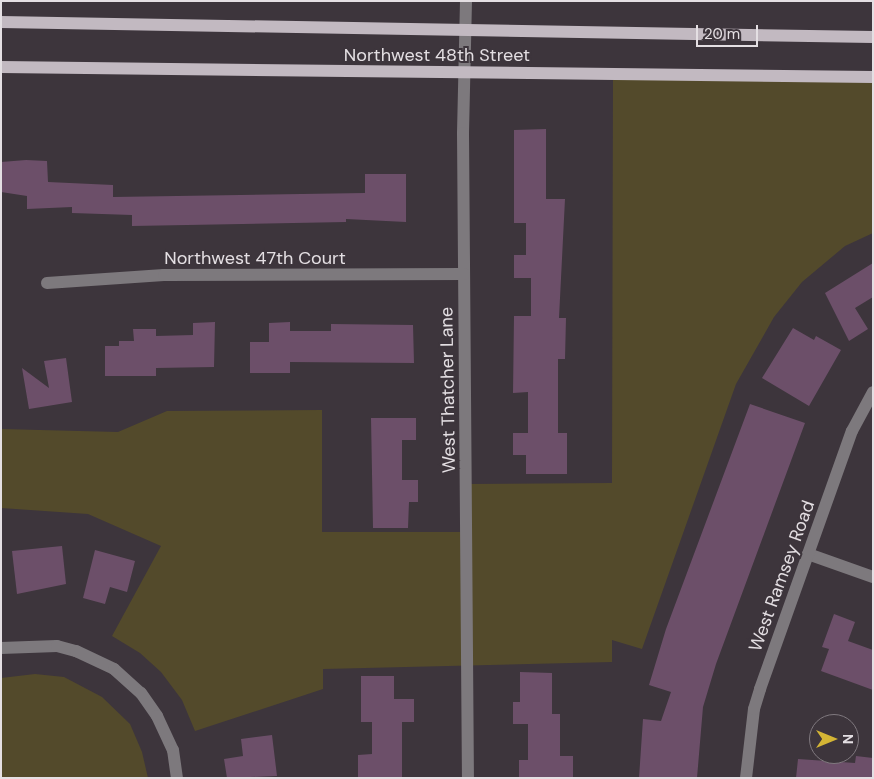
<!DOCTYPE html>
<html>
<head>
<meta charset="utf-8">
<style>
	body { margin:0 }
	#map { position:relative; width:874px; height:779px; overflow:hidden; background:#3d353c; font-family:"DM Sans",sans-serif }
	div>[style] { position:absolute }
	.green>* { inset:0; background:#534a2b }
	.building>* { inset:0; background:#6c4f69 }
	.minor>* { height:12px; margin:-6px; padding:0 6px; transform-origin:6px; border-radius:6px; background:#7d797d }
	.major>* { height:12px; margin:-6px; padding:0 6px; transform-origin:6px; border-radius:6px; background:#c2b9c1 }
	span { translate:-50% -50%; white-space:nowrap; text-align:center; line-height:1.15; -webkit-text-stroke:4px #3d353c; paint-order:stroke }
	.street-label { font-size:18px; color:#e4dfe3 }
	.frame { position:absolute; inset:0; border:2px solid #e4dfe3; pointer-events:none }
	.north { position:absolute; left:809px; top:714px; width:50px; height:50px; box-sizing:border-box; background:#3d353c; border:1px solid #80797f; border-radius:50%; rotate:90deg; font-size:14px; font-weight:700; line-height:20px; text-align:center; color:#e4dfe3 }
	.north::after { content:''; display:block; margin:auto; width:18px; height:22px; background:#d4b535; clip-path:polygon(50% 0,100% 100%,50% 72%,0 100%) }
	.scale { position:absolute; left:696px; top:25px; width:62px; height:22px; box-sizing:border-box; border:2px solid #e4dfe3; border-top:0; padding-left:6px; font-size:15px; line-height:18px; white-space:nowrap; color:#e4dfe3; -webkit-text-stroke:4px #3d353c; paint-order:stroke }
</style>
</head>
<body>
<div id="map">
	<div class="green">
		<i style="clip-path:polygon(613px 73px,873px 77px,873px 233px,845px 246px,802px 282px,774px 317px,736px 384px,642px 649px,612px 640px,612px 662px,323px 669px,323px 689px,195px 731px,182px 700px,161px 672px,140px 653px,112px 636px,161px 546px,88px 514px,1px 508px,1px 429px,118px 432px,167px 411px,322px 410px,322px 532px,467px 532px,466px 484px,612px 483px)"></i>
		<i style="clip-path:polygon(35px 674px,64px 677px,102px 697px,130px 724px,142px 752px,148px 778px,1px 778px,1px 678px)"></i>
	</div>
	<div class="building">
		<i style="clip-path:polygon(546px 129px,546px 199px,565px 199px,559px 318px,566px 318px,565px 359px,558px 359px,558px 433px,567px 433px,567px 474px,526px 474px,526px 455px,513px 455px,513px 433px,528px 433px,528px 392px,513px 393px,514px 316px,531px 316px,531px 278px,514px 278px,514px 255px,526px 255px,526px 223px,514px 223px,514px 130px)"></i>
		<i style="clip-path:polygon(26px 160px,47px 161px,48px 182px,113px 185px,113px 197px,365px 193px,365px 174px,406px 174px,406px 222px,346px 219px,346px 222px,132px 226px,132px 215px,72px 213px,72px 207px,27px 209px,27px 196px,1px 192px,1px 162px)"></i>
		<i style="clip-path:polygon(873px 263px,873px 297px,855px 308px,868px 329px,849px 341px,825px 293px)"></i>
		<i style="clip-path:polygon(215px 322px,214px 367px,156px 368px,156px 376px,105px 376px,105px 346px,119px 346px,119px 341px,134px 341px,133px 329px,156px 329px,156px 336px,193px 335px,193px 323px)"></i>
		<i style="clip-path:polygon(290px 322px,290px 331px,331px 331px,331px 324px,413px 325px,414px 363px,290px 362px,290px 373px,250px 373px,250px 342px,269px 342px,269px 323px)"></i>
		<i style="clip-path:polygon(793px 328px,814px 340px,816px 336px,841px 350px,809px 406px,762px 378px)"></i>
		<i style="clip-path:polygon(66px 358px,72px 402px,29px 409px,22px 368px,49px 388px,44px 361px)"></i>
		<i style="clip-path:polygon(750px 404px,805px 423px,716px 664px,703px 707px,697px 778px,639px 778px,643px 719px,661px 721px,671px 692px,649px 685px,666px 629px)"></i>
		<i style="clip-path:polygon(371px 418px,416px 418px,416px 440px,402px 440px,402px 480px,418px 480px,418px 502px,409px 502px,408px 528px,373px 528px)"></i>
		<i style="clip-path:polygon(62px 546px,66px 584px,17px 594px,12px 551px)"></i>
		<i style="clip-path:polygon(95px 550px,135px 561px,127px 592px,110px 587px,105px 604px,83px 598px)"></i>
		<i style="clip-path:polygon(834px 614px,855px 622px,848px 641px,873px 650px,873px 690px,821px 671px,829px 649px,822px 647px)"></i>
		<i style="clip-path:polygon(520px 672px,552px 673px,552px 714px,560px 714px,560px 756px,573px 756px,573px 778px,519px 778px,519px 760px,528px 760px,528px 724px,513px 724px,513px 702px,520px 702px)"></i>
		<i style="clip-path:polygon(361px 676px,394px 676px,394px 699px,414px 699px,414px 722px,402px 722px,402px 778px,358px 777px,358px 755px,372px 754px,372px 722px,361px 722px)"></i>
		<i style="clip-path:polygon(272px 735px,277px 776px,227px 778px,224px 759px,243px 756px,241px 739px)"></i>
		<i style="clip-path:polygon(856px 756px,873px 758px,873px 778px,796px 778px,798px 759px,855px 763px)"></i>
	</div>
	<div class="minor">
		<i style="left:466px;top:1px;width:132px;rotate:91.3deg"></i>
		<i style="left:463px;top:133px;width:645px;rotate:89.56deg"></i>
		<i style="left:47px;top:283px;width:117px;rotate:-3.9deg"></i>
		<i style="left:164px;top:275px;width:300px;rotate:-0.2deg"></i>
		<i style="left:808px;top:554px;width:69px;rotate:19.5deg"></i>
		<i style="left:1px;top:648px;width:56px;rotate:-2deg"></i>
		<i style="left:57px;top:646px;width:20px;rotate:15deg"></i>
		<i style="left:76px;top:651px;width:42px;rotate:25.3deg"></i>
		<i style="left:114px;top:669px;width:36px;rotate:42deg"></i>
		<i style="left:141px;top:693px;width:28px;rotate:55deg"></i>
		<i style="left:157px;top:716px;width:38px;rotate:65deg"></i>
		<i style="left:173px;top:750px;width:28px;rotate:82deg"></i>
		<i style="left:746px;top:778px;width:69px;rotate:-83.4deg"></i>
		<i style="left:754px;top:709px;width:21px;rotate:-73deg"></i>
		<i style="left:760px;top:689px;width:274px;rotate:-70.4deg"></i>
		<i style="left:852px;top:431px;width:44px;rotate:-61.7deg"></i>
	</div>
	<div class="major">
		<i style="left:1px;top:22px;width:872px;rotate:0.99deg"></i>
		<i style="left:1px;top:67px;width:872px;rotate:0.66deg"></i>
	</div>
	<div class="street-label">
		<span style="left:437px;top:55px">Northwest 48th Street</span>
		<span style="left:255px;top:258px">Northwest 47th Court</span>
		<span style="left:448px;top:390px;rotate:-91deg">West Thatcher Lane</span>
		<span style="left:782px;top:576px;rotate:-70deg">West Ramsey Road</span>
	</div>
	<div class="frame"></div>
	<div class="north">N</div>
	<div class="scale">20 m</div>
</div>
</body>
</html>
